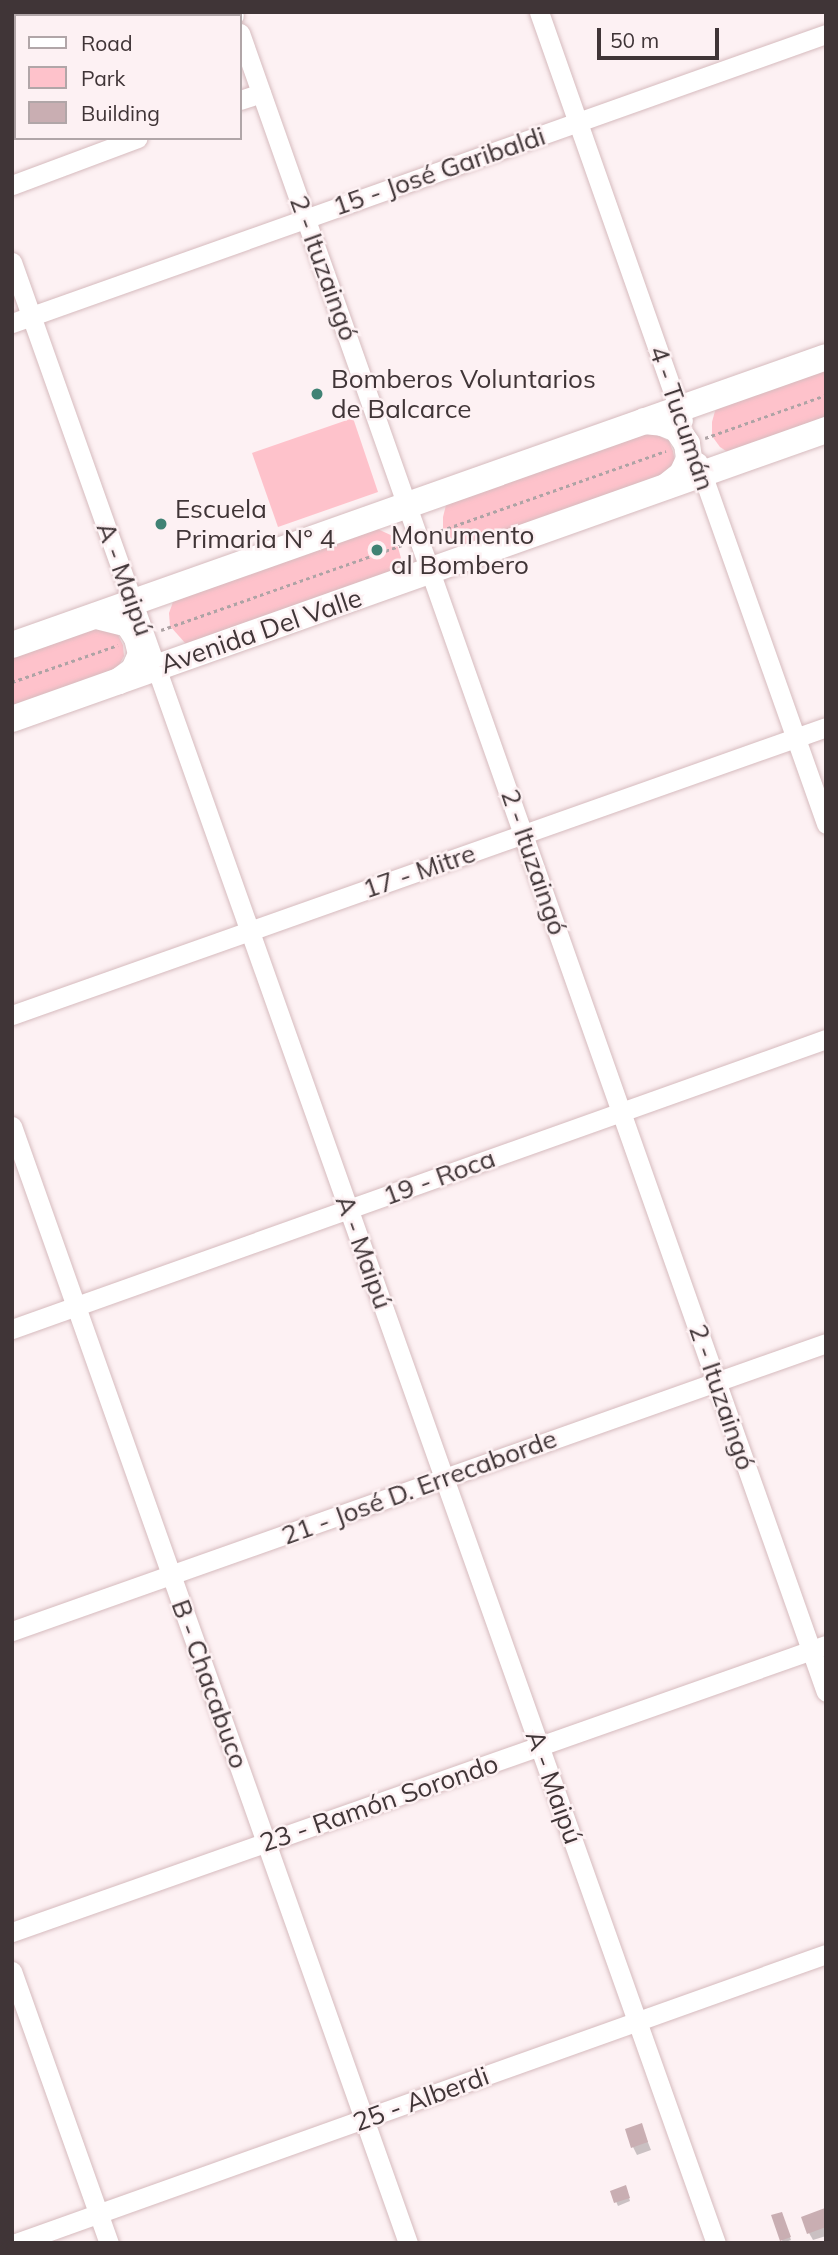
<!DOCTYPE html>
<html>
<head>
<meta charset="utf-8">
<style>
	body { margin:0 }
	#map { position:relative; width:838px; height:2255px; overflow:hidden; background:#fdf1f3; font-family:Mulish,sans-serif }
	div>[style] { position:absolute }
	.green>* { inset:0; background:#fec2cb }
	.shadow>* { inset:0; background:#0003 }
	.building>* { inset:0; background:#c9aeb2 }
	.path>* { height:2.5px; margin-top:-1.25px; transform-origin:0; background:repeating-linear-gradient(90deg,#aea3a5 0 3.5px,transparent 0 7px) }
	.roads { filter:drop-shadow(0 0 2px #d6bbbe) drop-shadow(0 0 2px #d6bbbe) }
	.street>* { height:19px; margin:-9.5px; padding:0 9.5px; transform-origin:9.5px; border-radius:9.5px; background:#fff }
	.secondary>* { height:26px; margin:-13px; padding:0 13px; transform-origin:13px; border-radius:13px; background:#fff }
	.dots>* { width:19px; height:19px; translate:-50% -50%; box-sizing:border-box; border:4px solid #fdf1f3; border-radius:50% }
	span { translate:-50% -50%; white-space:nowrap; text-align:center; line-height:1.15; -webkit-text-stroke:5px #fdf1f3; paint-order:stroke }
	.street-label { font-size:26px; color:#403537 }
	.poi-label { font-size:26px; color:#403537 }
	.left { translate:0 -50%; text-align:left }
	.frame { position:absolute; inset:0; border:14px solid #403537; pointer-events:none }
	.legend { position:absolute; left:14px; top:14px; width:228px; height:126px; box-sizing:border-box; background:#fdf1f3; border:2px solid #b1a6a8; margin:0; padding:9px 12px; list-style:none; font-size:21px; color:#403537 }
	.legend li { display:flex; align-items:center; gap:14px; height:35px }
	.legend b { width:35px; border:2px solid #b1a6a8 }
	.scale { position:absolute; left:597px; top:28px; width:122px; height:32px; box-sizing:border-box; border:4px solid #403537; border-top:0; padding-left:9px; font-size:21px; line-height:24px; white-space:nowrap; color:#403537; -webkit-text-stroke:5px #fdf1f3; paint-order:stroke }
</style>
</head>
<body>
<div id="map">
	<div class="green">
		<i style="clip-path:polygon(826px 366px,826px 423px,729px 453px,720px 447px,712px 436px,712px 422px,715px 411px,724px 402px)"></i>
		<i style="clip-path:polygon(353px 418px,378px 492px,278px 527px,252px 453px)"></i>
		<i style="clip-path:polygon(645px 429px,669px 441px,673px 451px,675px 462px,665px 479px,460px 547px,443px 530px,443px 517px,446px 505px,456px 496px)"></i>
		<i style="clip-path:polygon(371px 526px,395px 537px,401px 558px,391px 575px,186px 644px,170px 626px,169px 613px,173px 602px)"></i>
		<i style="clip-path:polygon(94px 623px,118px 635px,123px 645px,124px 656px,115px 673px,12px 709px,12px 652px)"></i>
	</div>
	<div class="shadow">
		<i style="clip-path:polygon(641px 2125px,651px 2150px,637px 2155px,633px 2147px)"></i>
		<i style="clip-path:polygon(627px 2191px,630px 2201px,618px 2206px,612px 2192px)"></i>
		<i style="clip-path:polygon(824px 2210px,826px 2236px,813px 2240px,809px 2233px)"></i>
		<i style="clip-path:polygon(783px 2217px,791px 2240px,783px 2243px,782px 2240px)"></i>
	</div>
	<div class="building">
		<i style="clip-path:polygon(642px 2123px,648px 2142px,631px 2148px,625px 2129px)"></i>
		<i style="clip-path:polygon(626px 2185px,630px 2198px,614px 2203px,610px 2191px)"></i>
		<i style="clip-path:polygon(825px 2208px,826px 2227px,807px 2234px,801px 2217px)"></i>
		<i style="clip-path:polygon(782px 2212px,791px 2237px,780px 2241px,771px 2215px)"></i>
	</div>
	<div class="path">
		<i style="left:705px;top:438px;width:128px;rotate:-19.6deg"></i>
		<i style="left:434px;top:533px;width:246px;rotate:-19.5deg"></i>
		<i style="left:161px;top:630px;width:256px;rotate:-19.4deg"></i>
		<i style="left:12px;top:682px;width:112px;rotate:-19.2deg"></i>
	</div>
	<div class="roads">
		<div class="street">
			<i style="left:232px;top:12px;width:4px;rotate:63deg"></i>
			<i style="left:539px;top:12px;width:433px;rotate:70.6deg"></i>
			<i style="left:47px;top:16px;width:11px;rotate:-22deg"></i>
			<i style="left:12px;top:28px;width:4px;rotate:-14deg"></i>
			<i style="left:240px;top:33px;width:1759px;rotate:70.55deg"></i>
			<i style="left:240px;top:100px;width:22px;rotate:-18deg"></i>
			<i style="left:12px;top:185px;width:134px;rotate:-20.5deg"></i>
			<i style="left:12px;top:262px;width:2102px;rotate:70.44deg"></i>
			<i style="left:12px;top:323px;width:864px;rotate:-19.55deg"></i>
			<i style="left:698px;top:462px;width:384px;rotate:70.5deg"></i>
			<i style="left:12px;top:1015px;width:863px;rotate:-19.48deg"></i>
			<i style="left:12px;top:1126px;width:1185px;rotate:70.48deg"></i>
			<i style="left:12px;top:1329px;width:864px;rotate:-19.61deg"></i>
			<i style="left:12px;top:1631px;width:863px;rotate:-19.48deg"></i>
			<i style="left:12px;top:1932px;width:863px;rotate:-19.42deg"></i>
			<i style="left:12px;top:1971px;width:289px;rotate:70.4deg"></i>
			<i style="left:16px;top:2243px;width:860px;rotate:-19.64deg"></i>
		</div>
		<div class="secondary">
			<i style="left:644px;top:421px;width:18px;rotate:6deg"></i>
			<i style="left:662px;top:423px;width:16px;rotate:22deg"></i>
			<i style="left:677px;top:429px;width:18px;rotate:56deg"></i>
			<i style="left:687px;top:444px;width:15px;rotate:82deg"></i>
			<i style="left:689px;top:459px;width:17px;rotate:115deg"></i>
			<i style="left:682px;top:474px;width:19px;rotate:141deg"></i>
			<i style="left:96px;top:616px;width:33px;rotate:14deg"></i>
			<i style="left:128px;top:624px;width:17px;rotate:57deg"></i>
			<i style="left:137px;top:638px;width:16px;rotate:76deg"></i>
			<i style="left:141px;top:654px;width:17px;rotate:114deg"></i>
			<i style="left:134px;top:670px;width:19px;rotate:144deg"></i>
			<i style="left:12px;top:645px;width:863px;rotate:-19.48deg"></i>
			<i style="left:12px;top:719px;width:864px;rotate:-19.55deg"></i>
		</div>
	</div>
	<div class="dots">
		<i style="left:317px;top:394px;background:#408274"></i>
		<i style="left:161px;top:524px;background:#408274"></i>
		<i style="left:377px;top:550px;background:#408274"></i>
	</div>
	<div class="street-label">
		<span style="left:439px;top:171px;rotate:-19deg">15 - José Garibaldi</span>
		<span style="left:324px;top:268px;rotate:70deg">2 - Ituzaingó</span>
		<span style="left:682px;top:418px;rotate:71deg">4 - Tucumán</span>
		<span style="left:125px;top:579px;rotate:70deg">A - Maipú</span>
		<span style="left:261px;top:631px;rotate:-19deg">Avenida Del Valle</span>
		<span style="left:534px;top:862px;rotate:71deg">2 - Ituzaingó</span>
		<span style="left:419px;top:871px;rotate:-19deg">17 - Mitre</span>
		<span style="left:439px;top:1177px;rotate:-20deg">19 - Roca</span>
		<span style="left:364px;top:1252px;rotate:70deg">A - Maipú</span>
		<span style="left:722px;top:1397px;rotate:71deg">2 - Ituzaingó</span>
		<span style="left:419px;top:1487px;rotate:-20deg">21 - José D. Errecaborde</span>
		<span style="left:210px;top:1684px;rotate:70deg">B - Chacabuco</span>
		<span style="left:554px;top:1787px;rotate:70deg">A - Maipú</span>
		<span style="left:379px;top:1803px;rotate:-19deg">23 - Ramón Sorondo</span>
		<span style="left:421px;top:2099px;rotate:-20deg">25 - Alberdi</span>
	</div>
	<div class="poi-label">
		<span class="left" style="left:331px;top:394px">Bomberos Voluntarios<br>de Balcarce</span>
		<span class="left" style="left:175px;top:524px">Escuela<br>Primaria N° 4</span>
		<span class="left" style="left:391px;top:550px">Monumento<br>al Bombero</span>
	</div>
	<div class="frame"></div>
	<ul class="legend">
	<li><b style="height:9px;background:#fff"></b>Road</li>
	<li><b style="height:19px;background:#fec2cb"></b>Park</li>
	<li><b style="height:19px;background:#c9aeb2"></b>Building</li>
	</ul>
	<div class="scale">50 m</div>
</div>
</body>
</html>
